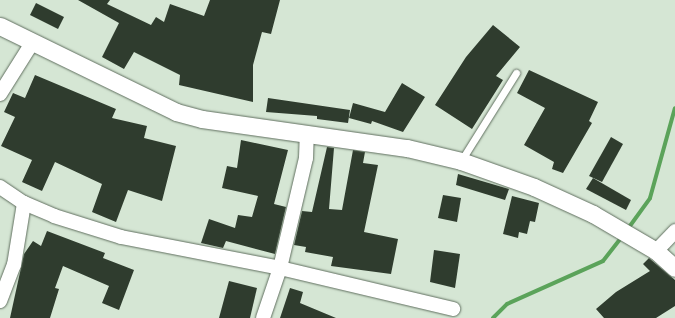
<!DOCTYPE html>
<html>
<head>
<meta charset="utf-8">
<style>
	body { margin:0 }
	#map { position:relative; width:675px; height:318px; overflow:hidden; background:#d5e6d4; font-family:"Fira Sans",sans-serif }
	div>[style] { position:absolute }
	.stream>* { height:4px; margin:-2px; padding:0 2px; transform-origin:2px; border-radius:2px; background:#5ba35a }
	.building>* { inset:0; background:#2f3c2e }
	.roads { filter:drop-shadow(0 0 1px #606f5f) drop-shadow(0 0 1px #606f5f) }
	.service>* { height:7px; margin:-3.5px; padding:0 3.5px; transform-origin:3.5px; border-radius:3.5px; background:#fff }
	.minor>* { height:14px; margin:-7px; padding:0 7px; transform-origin:7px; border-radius:7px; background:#fff }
	.tertiary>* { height:17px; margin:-8.5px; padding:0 8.5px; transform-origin:8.5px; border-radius:8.5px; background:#fff }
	span { translate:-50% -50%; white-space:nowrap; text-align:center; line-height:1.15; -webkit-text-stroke:4px #e2f3e1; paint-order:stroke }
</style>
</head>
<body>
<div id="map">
	<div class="stream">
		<i style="left:627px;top:230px;width:39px;rotate:-54deg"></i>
		<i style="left:650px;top:198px;width:93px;rotate:-74.5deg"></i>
		<i style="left:493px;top:318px;width:20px;rotate:-45deg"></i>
		<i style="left:507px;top:304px;width:105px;rotate:-24.1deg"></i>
		<i style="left:603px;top:261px;width:33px;rotate:-52deg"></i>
	</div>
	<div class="building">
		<i style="clip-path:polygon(78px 0,110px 0,107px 4px,151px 25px,156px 17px,164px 22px,170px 4px,204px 16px,210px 0,280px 0,271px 34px,262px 32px,253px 65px,253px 102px,179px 85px,180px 75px,134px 52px,124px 69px,102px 57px,119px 23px)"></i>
		<i style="clip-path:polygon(36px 3px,64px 17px,58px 29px,30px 15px)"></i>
		<i style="clip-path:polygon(493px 25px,520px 47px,496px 76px,503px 80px,472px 129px,435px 105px,466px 57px)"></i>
		<i style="clip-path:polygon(529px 70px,598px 102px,589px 121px,592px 123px,563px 173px,552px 169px,554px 162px,524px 145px,545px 108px,517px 93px)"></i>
		<i style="clip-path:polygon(35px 75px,116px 109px,112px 118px,147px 126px,144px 138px,176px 146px,162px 201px,128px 190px,116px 222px,92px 212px,102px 184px,55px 162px,42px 191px,22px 182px,32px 160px,1px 146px,15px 117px,4px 112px,13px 93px,25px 98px)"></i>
		<i style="clip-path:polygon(402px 83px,425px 97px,403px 132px,372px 121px,371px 124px,349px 118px,353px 103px,385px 112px)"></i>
		<i style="clip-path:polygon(268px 98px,350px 110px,348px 123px,317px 119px,317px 116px,266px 112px)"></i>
		<i style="clip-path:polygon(611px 137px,623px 144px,602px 182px,589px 176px)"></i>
		<i style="clip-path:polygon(241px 140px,288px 150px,274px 204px,286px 207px,275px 254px,226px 241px,223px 248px,201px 243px,209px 219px,235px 228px,238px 215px,252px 217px,258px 196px,222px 188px,227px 166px,237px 168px)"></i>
		<i style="clip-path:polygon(327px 147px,334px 148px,329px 209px,342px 210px,353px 150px,365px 152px,363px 163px,378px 165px,364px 232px,398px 239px,391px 274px,331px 266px,333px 257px,305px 252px,306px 247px,294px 245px,302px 211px,312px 212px)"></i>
		<i style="clip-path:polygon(458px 174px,509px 189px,505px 200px,456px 185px)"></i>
		<i style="clip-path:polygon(593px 178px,631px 200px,626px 210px,586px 189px)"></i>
		<i style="clip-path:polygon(443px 195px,461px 198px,457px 222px,438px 218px)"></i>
		<i style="clip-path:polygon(512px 196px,539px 203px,535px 222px,530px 221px,527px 234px,519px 232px,518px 238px,503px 234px)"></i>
		<i style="clip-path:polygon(47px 231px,105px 253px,103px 258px,134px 270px,119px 310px,102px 303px,109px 286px,63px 266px,55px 288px,59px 289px,50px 318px,10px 318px,24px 254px,33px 241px,41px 246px)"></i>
		<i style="clip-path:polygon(434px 250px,460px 254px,455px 288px,430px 282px)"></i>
		<i style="clip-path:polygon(649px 258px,675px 280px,675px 306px,656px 318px,604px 318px,596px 309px,616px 292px,650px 271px,643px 264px)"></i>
		<i style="clip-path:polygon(229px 281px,257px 288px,250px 318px,219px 318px)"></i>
		<i style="clip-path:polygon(290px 288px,303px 292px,300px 303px,336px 318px,280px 318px)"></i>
	</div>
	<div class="roads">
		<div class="service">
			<i style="left:461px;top:161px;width:104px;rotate:-58deg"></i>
		</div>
		<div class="minor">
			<i style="left:0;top:94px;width:60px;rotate:-57.9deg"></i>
			<i style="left:0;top:187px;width:29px;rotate:34deg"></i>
			<i style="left:24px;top:203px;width:33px;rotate:23deg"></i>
			<i style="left:54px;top:216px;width:70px;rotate:17.4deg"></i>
			<i style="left:121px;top:237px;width:162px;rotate:11deg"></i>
			<i style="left:280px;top:268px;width:178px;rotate:13.3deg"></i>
			<i style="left:656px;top:251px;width:28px;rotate:-46deg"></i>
			<i style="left:0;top:301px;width:39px;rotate:-69deg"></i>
			<i style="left:14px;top:265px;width:63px;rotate:-80.8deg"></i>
			<i style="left:263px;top:318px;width:53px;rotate:-71.2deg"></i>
			<i style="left:280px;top:268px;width:113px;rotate:-76.7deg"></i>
			<i style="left:306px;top:158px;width:24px;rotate:-88deg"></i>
		</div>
		<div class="tertiary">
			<i style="left:0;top:26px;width:196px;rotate:26deg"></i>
			<i style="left:176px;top:112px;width:27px;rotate:15deg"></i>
			<i style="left:202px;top:119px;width:207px;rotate:8.1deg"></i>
			<i style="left:407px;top:148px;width:56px;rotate:13.5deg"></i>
			<i style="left:461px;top:161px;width:77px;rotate:19.6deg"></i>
			<i style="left:534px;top:187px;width:65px;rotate:24.6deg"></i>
			<i style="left:593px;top:214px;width:73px;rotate:30.4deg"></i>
			<i style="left:656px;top:251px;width:25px;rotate:42deg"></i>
		</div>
	</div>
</div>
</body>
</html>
